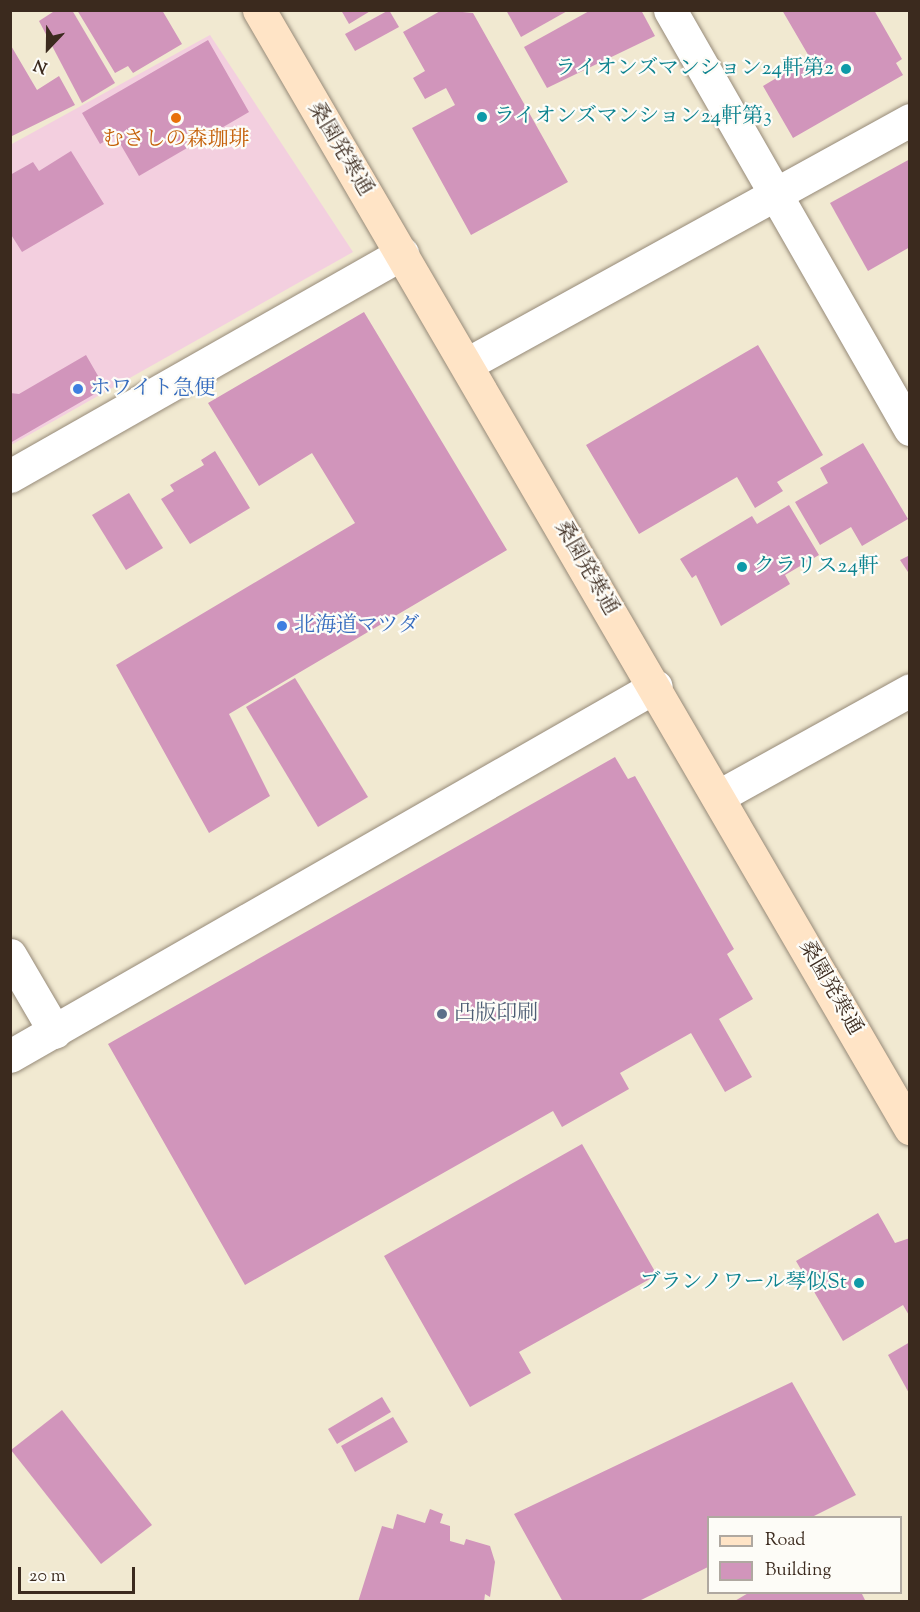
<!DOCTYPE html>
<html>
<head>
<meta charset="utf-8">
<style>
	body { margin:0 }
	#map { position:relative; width:920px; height:1612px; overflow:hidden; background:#f1e9d1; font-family:"Sorts Mill Goudy","Noto Serif JP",serif }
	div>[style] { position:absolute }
	.built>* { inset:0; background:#f3cfdf }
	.building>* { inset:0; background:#d195bb }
	.roads { filter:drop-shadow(0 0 2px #968a78) drop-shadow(0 0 2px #968a78) }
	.street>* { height:33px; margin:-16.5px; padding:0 16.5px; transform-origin:16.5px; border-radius:16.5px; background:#fff }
	.secondary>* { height:33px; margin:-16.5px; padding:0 16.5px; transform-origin:16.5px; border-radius:16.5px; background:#ffe4c6 }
	.dots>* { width:16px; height:16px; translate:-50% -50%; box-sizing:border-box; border:3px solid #fdfcf7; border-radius:50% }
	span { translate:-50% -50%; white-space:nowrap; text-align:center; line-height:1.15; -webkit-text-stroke:4.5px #fdfcf7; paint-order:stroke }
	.culture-label { font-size:21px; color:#0d838f }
	.right { translate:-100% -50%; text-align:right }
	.left { translate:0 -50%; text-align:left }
	.food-label { font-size:21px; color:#c56008 }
	.street-label { font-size:21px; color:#3b2a1e }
	.shop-label { font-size:21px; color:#366cbe }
	.service-label { font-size:21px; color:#4e5e75 }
	.frame { position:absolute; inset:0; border:12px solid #3b2a1e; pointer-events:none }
	.legend { position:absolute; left:707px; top:1516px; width:195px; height:78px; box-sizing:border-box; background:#fdfcf7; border:2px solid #afa8a0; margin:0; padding:8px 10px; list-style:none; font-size:18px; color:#3b2a1e }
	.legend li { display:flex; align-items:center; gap:12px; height:30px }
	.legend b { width:30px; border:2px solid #afa8a0 }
	.north { position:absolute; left:18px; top:18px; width:60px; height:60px; -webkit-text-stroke:4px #fdfcf7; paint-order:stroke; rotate:202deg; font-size:16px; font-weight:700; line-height:24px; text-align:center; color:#3b2a1e }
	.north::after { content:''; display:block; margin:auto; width:21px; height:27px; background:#3b2a1e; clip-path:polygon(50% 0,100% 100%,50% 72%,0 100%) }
	.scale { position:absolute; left:18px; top:1567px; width:117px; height:27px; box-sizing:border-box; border:3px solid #3b2a1e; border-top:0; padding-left:8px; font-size:18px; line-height:21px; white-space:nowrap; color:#3b2a1e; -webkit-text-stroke:4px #fdfcf7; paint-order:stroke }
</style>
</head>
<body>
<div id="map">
	<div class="built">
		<i style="clip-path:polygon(210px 35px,353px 252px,11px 445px,10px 145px)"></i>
	</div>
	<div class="building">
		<i style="clip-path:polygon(56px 10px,72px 10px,115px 83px,82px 103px,39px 21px)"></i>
		<i style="clip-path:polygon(77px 10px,162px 10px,182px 44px,133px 73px,128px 66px,115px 73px)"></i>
		<i style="clip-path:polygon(341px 10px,372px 10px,349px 24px)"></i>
		<i style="clip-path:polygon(389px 10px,399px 27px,355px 51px,345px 34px)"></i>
		<i style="clip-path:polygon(442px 10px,473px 13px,568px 182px,471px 235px,412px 128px,455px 105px,446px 88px,425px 99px,413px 78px,425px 71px,403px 32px)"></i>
		<i style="clip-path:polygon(506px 10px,569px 10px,521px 37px)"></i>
		<i style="clip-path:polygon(591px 10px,641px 10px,655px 36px,547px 88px,524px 47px)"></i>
		<i style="clip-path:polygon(782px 10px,874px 10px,902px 59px,896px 63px,903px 75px,793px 138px,763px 86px,810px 58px)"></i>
		<i style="clip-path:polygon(208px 40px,249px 112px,139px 176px,115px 135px,100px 144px,82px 113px)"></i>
		<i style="clip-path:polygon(10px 44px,37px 90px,59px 76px,75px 105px,10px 137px)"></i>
		<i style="clip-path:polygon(71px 151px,104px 204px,22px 252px,10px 233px,10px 175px,33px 162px,39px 171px)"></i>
		<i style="clip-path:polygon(910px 159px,910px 247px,868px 271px,830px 203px)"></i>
		<i style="clip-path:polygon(364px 312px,507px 550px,229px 714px,270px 796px,209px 833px,116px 665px,355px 523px,312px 453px,259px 486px,208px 403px)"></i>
		<i style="clip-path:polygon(758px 345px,823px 455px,777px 482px,783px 491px,755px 508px,737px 477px,639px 534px,586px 445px)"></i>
		<i style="clip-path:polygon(86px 355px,105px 388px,10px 443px,10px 393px,19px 394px)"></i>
		<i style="clip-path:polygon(863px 443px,908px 519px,862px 546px,851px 527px,820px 545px,795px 502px,828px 483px,820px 468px)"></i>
		<i style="clip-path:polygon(215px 451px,250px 508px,190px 544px,161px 499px,174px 491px,170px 485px,204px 465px,201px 460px)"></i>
		<i style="clip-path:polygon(129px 493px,163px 548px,126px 570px,92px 515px)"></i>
		<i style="clip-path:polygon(789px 505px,819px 555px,785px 575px,790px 584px,721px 626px,696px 575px,692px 578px,680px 559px,752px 516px,757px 524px)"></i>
		<i style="clip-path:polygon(910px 555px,910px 575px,900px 560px)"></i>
		<i style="clip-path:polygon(295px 678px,368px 797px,318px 827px,246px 707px)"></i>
		<i style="clip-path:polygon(615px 757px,628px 779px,635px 776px,734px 949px,727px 954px,753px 999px,719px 1019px,752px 1077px,725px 1092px,691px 1033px,620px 1073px,629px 1089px,562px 1127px,553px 1111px,245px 1285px,108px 1044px)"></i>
		<i style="clip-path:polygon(582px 1144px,657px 1275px,519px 1352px,531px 1373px,470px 1407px,384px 1256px)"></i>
		<i style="clip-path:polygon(878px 1213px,895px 1243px,910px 1238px,910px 1317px,903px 1305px,843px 1341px,796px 1261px)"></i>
		<i style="clip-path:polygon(910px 1342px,910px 1395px,888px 1355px)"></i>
		<i style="clip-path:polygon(792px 1382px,856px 1495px,810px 1518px,708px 1518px,708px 1567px,637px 1602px,563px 1602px,514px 1514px)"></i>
		<i style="clip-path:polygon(382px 1397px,391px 1412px,337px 1444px,328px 1429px)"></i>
		<i style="clip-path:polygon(62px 1410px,152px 1525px,101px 1564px,11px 1450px)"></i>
		<i style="clip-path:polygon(393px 1417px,408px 1442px,355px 1472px,341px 1446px)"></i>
		<i style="clip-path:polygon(430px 1509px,443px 1514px,440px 1523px,450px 1526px,450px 1541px,464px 1545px,466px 1539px,490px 1546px,495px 1562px,490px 1597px,485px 1594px,484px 1602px,358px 1602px,382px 1526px,393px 1529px,397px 1514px,425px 1523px)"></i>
		<i style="clip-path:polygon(750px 1592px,861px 1592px,866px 1602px,733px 1602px)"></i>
	</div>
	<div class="roads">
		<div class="street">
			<i style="left:670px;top:10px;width:483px;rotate:60.2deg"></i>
			<i style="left:467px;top:364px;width:506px;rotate:-28.85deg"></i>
			<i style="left:10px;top:476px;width:451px;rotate:-29.6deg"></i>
			<i style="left:719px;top:796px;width:218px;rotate:-29deg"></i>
			<i style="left:10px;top:955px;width:89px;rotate:59.7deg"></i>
			<i style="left:10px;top:1056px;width:744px;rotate:-29.8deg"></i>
		</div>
		<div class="secondary">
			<i style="left:259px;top:10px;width:1294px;rotate:59.79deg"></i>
		</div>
	</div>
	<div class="dots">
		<i style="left:846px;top:69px;background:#0f9aa8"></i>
		<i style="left:482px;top:117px;background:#0f9aa8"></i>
		<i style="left:176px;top:118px;background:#e8710a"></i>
		<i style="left:78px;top:389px;background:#3f7fe0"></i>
		<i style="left:742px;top:567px;background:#0f9aa8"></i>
		<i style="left:282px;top:626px;background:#3f7fe0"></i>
		<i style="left:442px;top:1014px;background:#5c6f8a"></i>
		<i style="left:859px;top:1283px;background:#0f9aa8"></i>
	</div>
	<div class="culture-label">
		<span class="right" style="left:834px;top:69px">ライオンズマンション24軒第2</span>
		<span class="left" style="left:494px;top:117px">ライオンズマンション24軒第3</span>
		<span class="left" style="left:754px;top:567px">クラリス24軒</span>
		<span class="right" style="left:847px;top:1283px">ブランノワール琴似St</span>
	</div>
	<div class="food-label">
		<span style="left:176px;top:140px">むさしの森珈琲</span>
	</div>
	<div class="street-label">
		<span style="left:340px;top:149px;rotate:59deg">桑園発寒通</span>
		<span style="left:586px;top:568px;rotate:60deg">桑園発寒通</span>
		<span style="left:830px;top:988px;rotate:60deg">桑園発寒通</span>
	</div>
	<div class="shop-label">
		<span class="left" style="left:90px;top:389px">ホワイト急便</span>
		<span class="left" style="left:294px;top:626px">北海道マツダ</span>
	</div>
	<div class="service-label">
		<span class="left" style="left:454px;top:1014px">凸版印刷</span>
	</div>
	<div class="frame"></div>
	<ul class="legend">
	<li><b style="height:8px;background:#ffe4c6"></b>Road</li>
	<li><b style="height:16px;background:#d195bb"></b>Building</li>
	</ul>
	<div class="north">N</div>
	<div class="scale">20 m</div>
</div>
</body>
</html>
